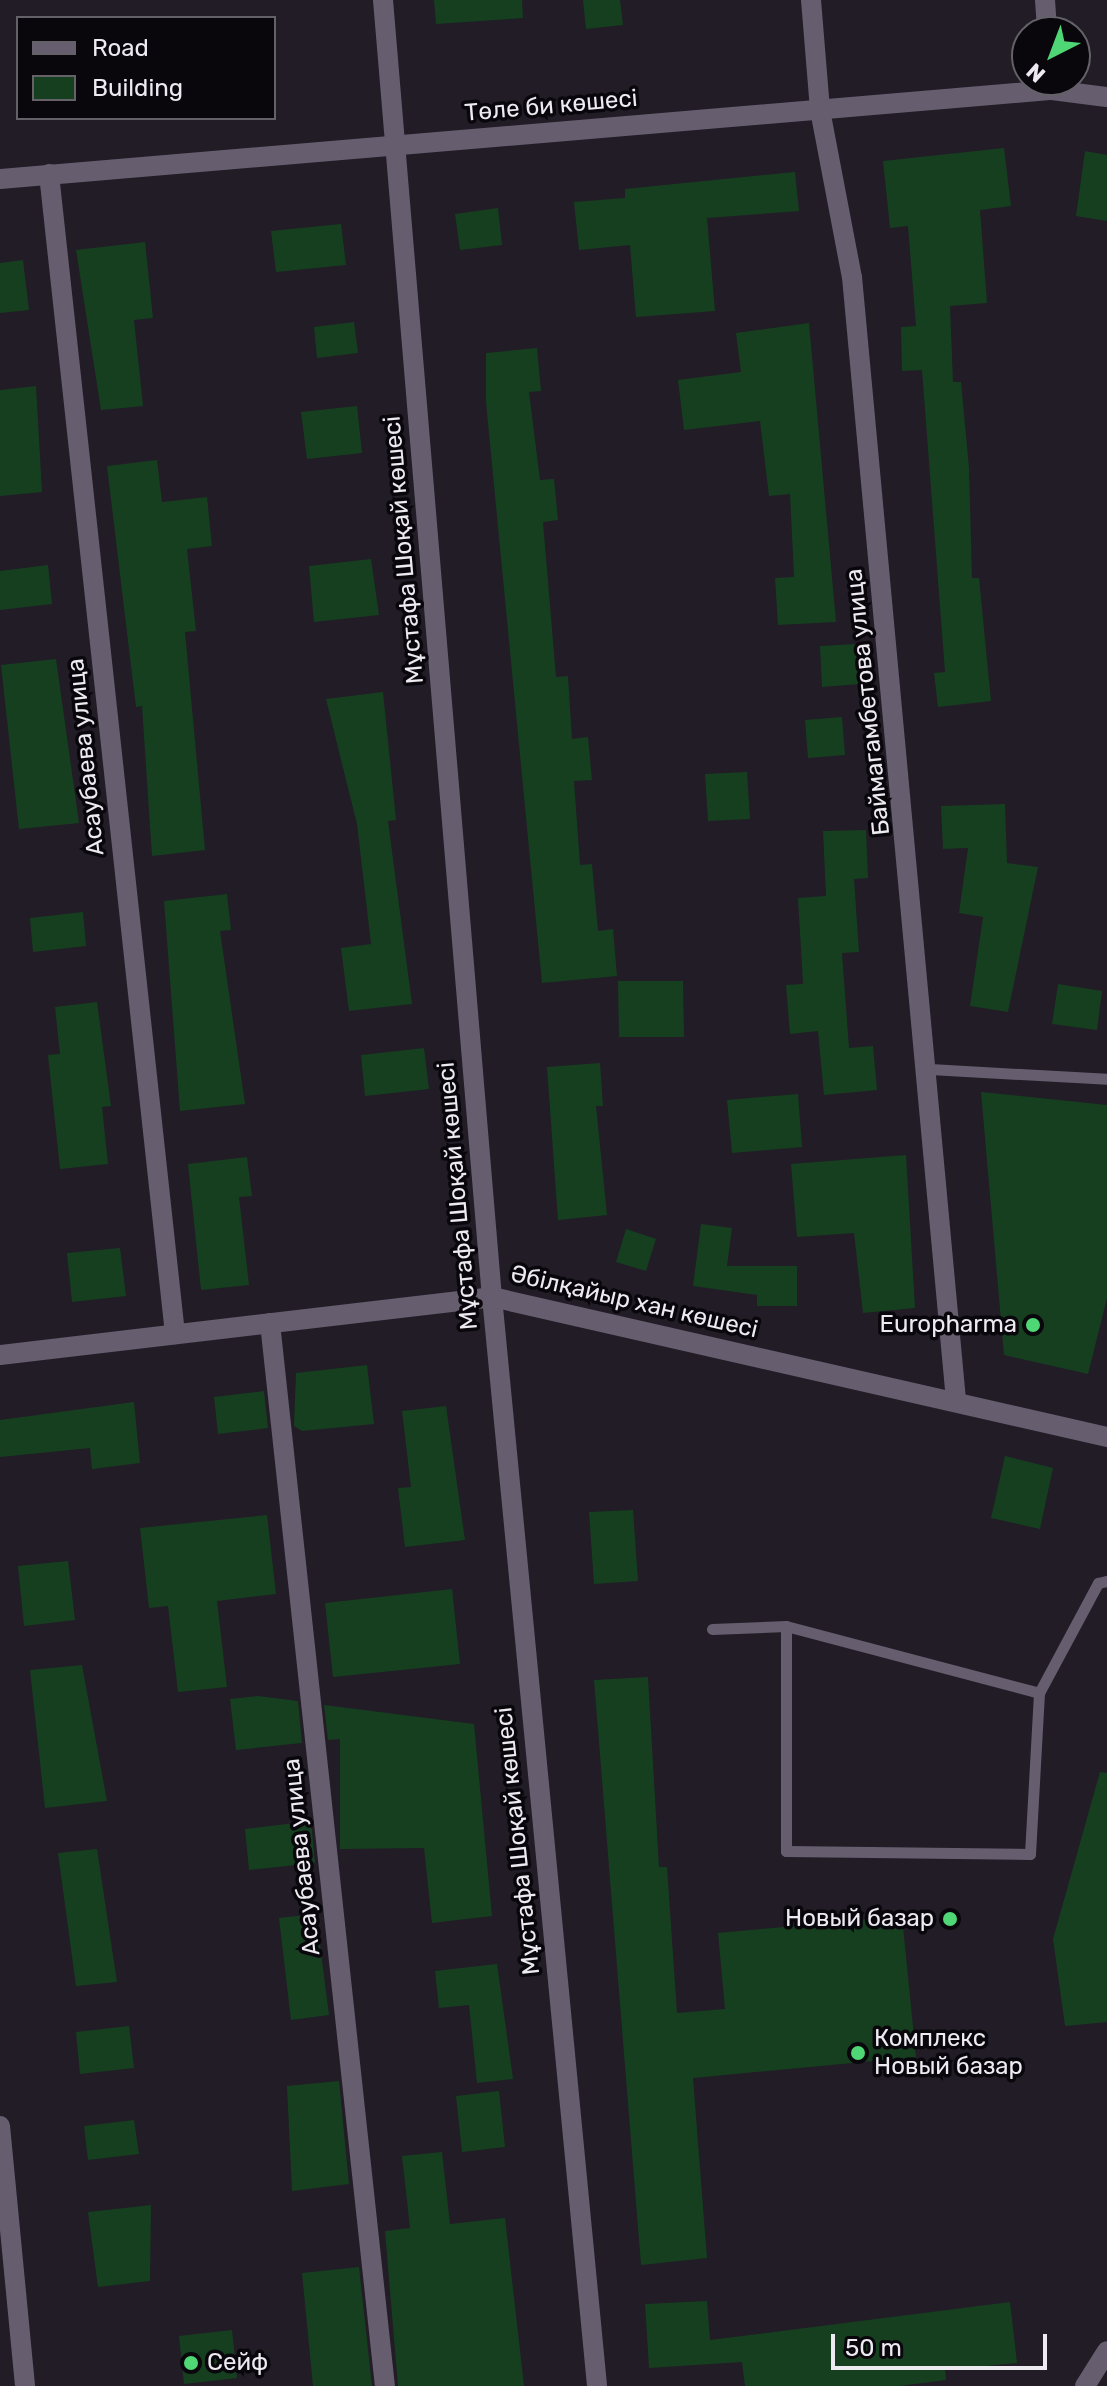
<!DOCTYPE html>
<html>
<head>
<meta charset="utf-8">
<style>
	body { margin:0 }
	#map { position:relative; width:1107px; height:2386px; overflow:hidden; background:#211c26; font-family:Rubik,sans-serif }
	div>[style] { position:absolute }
	.building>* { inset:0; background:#163f20 }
	.service>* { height:11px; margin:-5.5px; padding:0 5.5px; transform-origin:5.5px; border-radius:5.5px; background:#665d6f }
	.minor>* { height:20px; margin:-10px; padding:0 10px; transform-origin:10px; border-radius:10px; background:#665d6f }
	.tertiary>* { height:20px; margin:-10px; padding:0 10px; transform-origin:10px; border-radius:10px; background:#665d6f }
	.dots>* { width:22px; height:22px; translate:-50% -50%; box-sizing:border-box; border:4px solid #09070c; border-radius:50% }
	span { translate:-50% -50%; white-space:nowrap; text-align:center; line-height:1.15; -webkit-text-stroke:7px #09070c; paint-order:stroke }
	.street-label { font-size:24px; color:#edeaf1 }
	.poi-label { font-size:24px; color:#edeaf1 }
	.right { translate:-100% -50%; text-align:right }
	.left { translate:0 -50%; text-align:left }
	.legend { position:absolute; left:16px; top:16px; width:260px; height:104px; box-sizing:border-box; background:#09070c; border:2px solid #646268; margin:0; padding:10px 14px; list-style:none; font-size:24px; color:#edeaf1 }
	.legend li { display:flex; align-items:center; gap:16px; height:40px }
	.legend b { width:40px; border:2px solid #646268 }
	.north { position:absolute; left:1011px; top:16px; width:80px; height:80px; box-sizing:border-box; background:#09070c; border:2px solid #646268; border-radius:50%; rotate:222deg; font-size:22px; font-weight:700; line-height:32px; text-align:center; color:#edeaf1 }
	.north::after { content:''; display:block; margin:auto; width:28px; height:36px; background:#4fd675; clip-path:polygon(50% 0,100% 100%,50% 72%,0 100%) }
	.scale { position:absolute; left:831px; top:2334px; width:216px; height:36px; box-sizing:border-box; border:4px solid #edeaf1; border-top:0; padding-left:10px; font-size:24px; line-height:28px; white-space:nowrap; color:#edeaf1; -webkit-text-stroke:6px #09070c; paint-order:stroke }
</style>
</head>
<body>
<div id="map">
	<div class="building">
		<i style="clip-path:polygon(434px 0,522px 0,523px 18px,436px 24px)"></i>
		<i style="clip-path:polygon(583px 0,620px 0,623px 25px,586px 29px)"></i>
		<i style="clip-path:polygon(1004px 148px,1011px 206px,980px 210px,987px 303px,950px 306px,953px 382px,961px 382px,969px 468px,972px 578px,979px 578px,991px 701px,938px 707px,934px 673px,945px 672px,922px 370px,902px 371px,901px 327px,916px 326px,908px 226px,890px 228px,883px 161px)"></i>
		<i style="clip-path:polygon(1085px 151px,1107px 155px,1107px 221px,1076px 216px)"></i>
		<i style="clip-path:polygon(795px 172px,799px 211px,707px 218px,715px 311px,636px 317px,630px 245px,579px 250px,574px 202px,625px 198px,625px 189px)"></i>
		<i style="clip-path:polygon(498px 208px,502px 245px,460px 250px,455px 214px)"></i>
		<i style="clip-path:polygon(341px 224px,346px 265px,276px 272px,271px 231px)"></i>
		<i style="clip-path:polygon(145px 242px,153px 318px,134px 320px,143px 406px,101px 410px,76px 250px)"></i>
		<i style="clip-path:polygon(23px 260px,29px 310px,0 313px,0 263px)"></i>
		<i style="clip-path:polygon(354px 322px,358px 353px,317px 358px,314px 327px)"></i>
		<i style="clip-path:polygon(809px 323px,836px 622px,778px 625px,775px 578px,794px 577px,790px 494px,769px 496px,760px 421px,684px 430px,678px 380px,741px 372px,736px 333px)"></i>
		<i style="clip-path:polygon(537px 348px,541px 391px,529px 392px,540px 480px,554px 479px,558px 520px,543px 522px,556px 677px,568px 676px,572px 739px,588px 737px,592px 780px,574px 781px,580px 865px,592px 864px,598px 931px,613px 929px,617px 976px,542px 983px,486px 402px,486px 353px)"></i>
		<i style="clip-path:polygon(36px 386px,42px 492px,0 496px,0 390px)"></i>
		<i style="clip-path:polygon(357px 406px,362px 453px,307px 459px,301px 412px)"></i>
		<i style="clip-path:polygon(157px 460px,162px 502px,207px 497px,212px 546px,187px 549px,196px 631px,185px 632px,205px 850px,152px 856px,142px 706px,136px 707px,107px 466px)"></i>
		<i style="clip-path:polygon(371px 559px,379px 615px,314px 622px,309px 566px)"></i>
		<i style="clip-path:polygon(48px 565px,52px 604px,0 610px,0 571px)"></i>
		<i style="clip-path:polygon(857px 644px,860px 684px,822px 687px,820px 646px)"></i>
		<i style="clip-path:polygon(56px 659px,79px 823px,19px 829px,1px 665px)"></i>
		<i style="clip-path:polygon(383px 692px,396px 820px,388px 821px,412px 1004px,349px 1011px,341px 948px,371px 944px,357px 824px,326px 699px)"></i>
		<i style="clip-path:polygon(842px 717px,845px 755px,808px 758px,805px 720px)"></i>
		<i style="clip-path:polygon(747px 772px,750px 819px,708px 821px,705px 774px)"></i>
		<i style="clip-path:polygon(1005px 804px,1007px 863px,1038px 867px,1008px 1012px,970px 1006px,983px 917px,959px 913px,968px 848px,943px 849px,941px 806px)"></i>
		<i style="clip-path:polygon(866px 830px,868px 878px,854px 879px,859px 952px,842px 953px,849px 1048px,873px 1046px,877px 1090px,824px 1095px,818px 1031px,790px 1034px,786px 985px,803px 984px,798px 898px,826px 896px,823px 831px)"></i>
		<i style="clip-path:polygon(227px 894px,231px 930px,220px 931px,245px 1104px,180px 1111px,164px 901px)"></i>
		<i style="clip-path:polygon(83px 912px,86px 946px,33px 952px,30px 918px)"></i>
		<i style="clip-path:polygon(618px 981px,683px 981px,684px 1037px,619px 1037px)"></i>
		<i style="clip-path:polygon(1058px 984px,1102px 991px,1097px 1030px,1052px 1024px)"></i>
		<i style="clip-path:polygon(97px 1002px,111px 1106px,102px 1107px,108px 1164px,60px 1169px,48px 1055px,60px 1054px,55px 1007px)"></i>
		<i style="clip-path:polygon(424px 1048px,429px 1089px,365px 1096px,361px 1055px)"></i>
		<i style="clip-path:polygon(600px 1063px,603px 1106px,596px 1106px,607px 1215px,558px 1220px,547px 1067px)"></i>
		<i style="clip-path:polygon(981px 1092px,1107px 1105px,1107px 1298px,1088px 1374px,1004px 1355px)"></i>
		<i style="clip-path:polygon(798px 1094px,802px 1147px,732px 1153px,727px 1100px)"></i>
		<i style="clip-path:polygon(906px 1155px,915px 1308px,863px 1313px,854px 1233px,797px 1237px,791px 1164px)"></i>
		<i style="clip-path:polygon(247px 1157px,252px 1196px,239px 1197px,249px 1285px,201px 1290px,188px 1164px)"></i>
		<i style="clip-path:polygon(701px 1224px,732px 1228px,727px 1266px,797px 1266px,797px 1306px,757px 1306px,757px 1295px,693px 1286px)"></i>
		<i style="clip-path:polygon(626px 1229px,656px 1239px,646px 1271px,616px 1262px)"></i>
		<i style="clip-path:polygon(120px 1248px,126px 1296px,72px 1302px,67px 1253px)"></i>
		<i style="clip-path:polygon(367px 1365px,374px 1424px,302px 1431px,294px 1426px,296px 1373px)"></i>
		<i style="clip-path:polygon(264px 1391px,268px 1428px,218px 1434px,214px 1397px)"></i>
		<i style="clip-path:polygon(134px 1402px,140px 1463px,92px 1469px,90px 1448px,0 1457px,0 1420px)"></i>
		<i style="clip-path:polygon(446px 1406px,465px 1540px,405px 1547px,398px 1488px,411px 1487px,402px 1411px)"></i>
		<i style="clip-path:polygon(1005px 1456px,1053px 1468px,1040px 1529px,991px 1518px)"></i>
		<i style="clip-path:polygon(633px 1510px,638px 1581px,594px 1584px,589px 1512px)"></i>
		<i style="clip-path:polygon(267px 1515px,276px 1594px,217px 1601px,227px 1687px,178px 1692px,168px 1606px,149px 1608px,140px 1528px)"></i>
		<i style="clip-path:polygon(68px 1561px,75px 1620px,24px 1626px,18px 1566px)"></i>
		<i style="clip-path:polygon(452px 1589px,460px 1664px,333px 1677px,325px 1603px)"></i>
		<i style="clip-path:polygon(82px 1665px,107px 1801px,45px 1808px,30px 1670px)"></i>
		<i style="clip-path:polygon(648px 1677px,659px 1867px,667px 1867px,677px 2013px,725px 2009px,718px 1933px,902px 1916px,916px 2057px,693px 2078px,707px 2258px,641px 2265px,594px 1680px)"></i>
		<i style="clip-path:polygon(258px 1696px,298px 1701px,302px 1743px,236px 1750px,230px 1699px)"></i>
		<i style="clip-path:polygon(324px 1705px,474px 1724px,492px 1916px,432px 1923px,424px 1848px,340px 1849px,340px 1739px,328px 1740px)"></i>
		<i style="clip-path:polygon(1100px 1772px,1107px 1773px,1107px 2022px,1065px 2026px,1053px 1939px)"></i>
		<i style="clip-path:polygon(311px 1821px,315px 1863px,249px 1870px,245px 1829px)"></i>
		<i style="clip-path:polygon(97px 1849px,117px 1982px,76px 1986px,58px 1853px)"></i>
		<i style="clip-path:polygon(316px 1914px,329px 2015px,291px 2020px,279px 1918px)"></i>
		<i style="clip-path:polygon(497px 1964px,513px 2079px,477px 2083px,469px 2005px,439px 2008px,435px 1971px)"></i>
		<i style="clip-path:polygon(129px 2026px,134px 2068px,80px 2074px,76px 2032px)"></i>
		<i style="clip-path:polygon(339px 2081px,349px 2184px,292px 2191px,287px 2086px)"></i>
		<i style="clip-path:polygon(499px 2091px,505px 2147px,462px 2152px,456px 2096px)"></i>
		<i style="clip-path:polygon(134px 2120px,139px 2154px,88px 2160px,84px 2126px)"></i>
		<i style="clip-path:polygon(442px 2152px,450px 2224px,505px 2218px,524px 2386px,398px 2386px,385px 2231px,410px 2228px,402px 2156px)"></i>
		<i style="clip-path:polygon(151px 2205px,150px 2281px,98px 2287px,88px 2212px)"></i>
		<i style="clip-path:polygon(359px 2267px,372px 2386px,313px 2386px,302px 2273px)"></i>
		<i style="clip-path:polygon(707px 2301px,710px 2340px,1010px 2302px,1017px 2363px,945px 2370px,946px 2380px,900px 2386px,745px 2386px,742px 2362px,649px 2368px,645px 2304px)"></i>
		<i style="clip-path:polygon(232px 2330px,237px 2378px,184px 2384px,179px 2336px)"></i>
	</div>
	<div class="service">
		<i style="left:930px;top:1069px;width:177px;rotate:3.2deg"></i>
		<i style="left:786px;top:1626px;width:262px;rotate:14.8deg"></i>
		<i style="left:712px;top:1629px;width:74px;rotate:-2.3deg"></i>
		<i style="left:786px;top:1626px;width:225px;rotate:90deg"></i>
		<i style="left:786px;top:1851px;width:244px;rotate:0.7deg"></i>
		<i style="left:1030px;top:1854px;width:161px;rotate:-86.8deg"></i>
		<i style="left:1039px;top:1693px;width:125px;rotate:-61.8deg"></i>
		<i style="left:1098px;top:1583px;width:9px;rotate:-13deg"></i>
	</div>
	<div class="minor">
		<i style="left:383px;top:0;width:1302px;rotate:85.2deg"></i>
		<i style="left:492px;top:1297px;width:1094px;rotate:84.49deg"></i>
		<i style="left:811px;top:0;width:110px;rotate:85.3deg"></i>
		<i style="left:820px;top:110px;width:170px;rotate:79.2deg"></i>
		<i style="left:852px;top:277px;width:1129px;rotate:84.71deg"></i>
		<i style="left:1045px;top:0;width:32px;rotate:86deg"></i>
		<i style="left:49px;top:174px;width:1167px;rotate:83.8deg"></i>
		<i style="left:270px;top:1323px;width:1069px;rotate:83.83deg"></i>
		<i style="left:0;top:1355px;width:495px;rotate:-6.7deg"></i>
		<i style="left:492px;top:1297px;width:631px;rotate:12.82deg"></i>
		<i style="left:0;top:2126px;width:261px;rotate:84.5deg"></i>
		<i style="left:1085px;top:2386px;width:41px;rotate:-57.8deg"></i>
	</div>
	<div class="tertiary">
		<i style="left:0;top:179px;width:1056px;rotate:-4.84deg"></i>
		<i style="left:1052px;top:90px;width:55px;rotate:7.3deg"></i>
	</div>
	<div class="dots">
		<i style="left:1033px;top:1325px;background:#4fd675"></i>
		<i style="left:950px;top:1919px;background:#4fd675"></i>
		<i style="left:858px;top:2053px;background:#4fd675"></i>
		<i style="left:191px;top:2363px;background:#4fd675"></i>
	</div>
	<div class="street-label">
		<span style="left:551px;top:106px;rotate:-5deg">Төле би көшесі</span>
		<span style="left:404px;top:550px;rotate:-95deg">Мұстафа Шоқай көшесі</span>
		<span style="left:868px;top:702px;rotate:-96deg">Баймагамбетова улица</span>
		<span style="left:86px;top:757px;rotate:-96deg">Асаубаева улица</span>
		<span style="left:458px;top:1196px;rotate:-95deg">Мұстафа Шоқай көшесі</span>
		<span style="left:634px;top:1302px;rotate:13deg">Әбілқайыр хан көшесі</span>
		<span style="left:518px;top:1841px;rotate:-96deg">Мұстафа Шоқай көшесі</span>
		<span style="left:302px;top:1857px;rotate:-96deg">Асаубаева улица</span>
	</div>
	<div class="poi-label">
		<span class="right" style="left:1017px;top:1325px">Europharma</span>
		<span class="right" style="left:934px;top:1919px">Новый базар</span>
		<span class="left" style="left:874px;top:2053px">Комплекс<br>Новый базар</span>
		<span class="left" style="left:207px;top:2363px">Сейф</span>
	</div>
	<ul class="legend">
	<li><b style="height:10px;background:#665d6f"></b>Road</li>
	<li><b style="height:22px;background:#163f20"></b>Building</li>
	</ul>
	<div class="north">N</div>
	<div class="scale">50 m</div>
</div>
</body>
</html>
